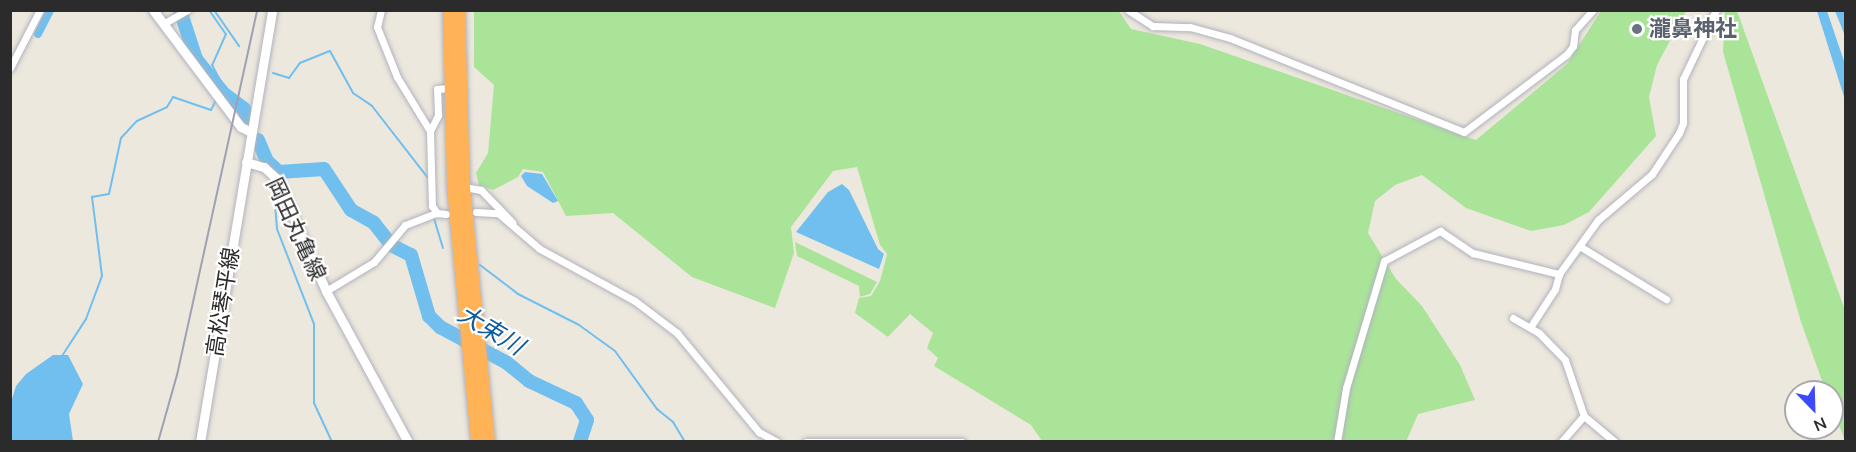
<!DOCTYPE html>
<html>
<head>
<meta charset="utf-8">
<style>
	body { margin:0 }
	#map { position:relative; width:1856px; height:452px; overflow:hidden; background:#ede8dd; font-family:Mulish,"Noto Sans JP",sans-serif }
	div>[style] { position:absolute }
	.green>* { inset:0; background:#aae499 }
	.water>* { inset:0; background:#70bfef }
	.stream>* { height:2px; margin:-1px; padding:0 1px; transform-origin:1px; border-radius:1px; background:#70bfef }
	.canal>* { height:8px; margin:-4px; padding:0 4px; transform-origin:4px; border-radius:4px; background:#70bfef }
	.river>* { height:14px; margin:-7px; padding:0 7px; transform-origin:7px; border-radius:7px; background:#70bfef }
	.roads { filter:drop-shadow(0 0 2px #b1b2bf) drop-shadow(0 0 2px #b1b2bf) }
	.street>* { height:7px; margin:-3.5px; padding:0 3.5px; transform-origin:3.5px; border-radius:3.5px; background:#fff }
	.secondary>* { height:9px; margin:-4.5px; padding:0 4.5px; transform-origin:4.5px; border-radius:4.5px; background:#fff }
	.highway>* { height:12px; margin:-6px; padding:0 6px; transform-origin:6px; border-radius:6px; background:#ffb256 }
	.rail>* { height:2px; margin:-1px; padding:0 1px; transform-origin:1px; border-radius:1px; background:#a0a0b5 }
	.dots>* { width:16px; height:16px; translate:-50% -50%; box-sizing:border-box; border:3px solid #fff; border-radius:50% }
	span { translate:-50% -50%; white-space:nowrap; text-align:center; line-height:1.15; -webkit-text-stroke:4.5px #fff; paint-order:stroke }
	.worship-label { font-size:22px; color:#5b616d; font-weight:700 }
	.left { translate:0 -50%; text-align:left }
	.street-label { font-size:22px; color:#2b2b2b }
	.water-label { font-size:24px; color:#0d5b9d; font-style:italic }
	.frame { position:absolute; inset:0; border:12px solid #2b2b2b; pointer-events:none }
	.north { position:absolute; left:1784px; top:380px; width:60px; height:60px; box-sizing:border-box; background:#fff; border:2px solid #aaa; border-radius:50%; rotate:157deg; font-size:16px; font-weight:700; line-height:24px; text-align:center; color:#2b2b2b }
	.north::after { content:''; display:block; margin:auto; width:21px; height:27px; background:#3c4afb; clip-path:polygon(50% 0,100% 100%,50% 72%,0 100%) }
</style>
</head>
<body>
<div id="map">
	<div class="green">
		<i style="clip-path:polygon(474px 11px,1119px 11px,1131px 29px,1200px 44px,1476px 140px,1567px 64px,1601px 11px,1686px 11px,1657px 65px,1649px 97px,1656px 136px,1589px 212px,1564px 225px,1531px 231px,1466px 208px,1422px 175px,1395px 185px,1375px 201px,1368px 233px,1396px 279px,1422px 306px,1460px 365px,1475px 400px,1418px 414px,1406px 442px,1042px 441px,1031px 425px,934px 366px,938px 358px,927px 348px,933px 333px,910px 314px,888px 337px,855px 313px,859px 298px,871px 296px,880px 281px,887px 254px,880px 245px,857px 167px,833px 171px,791px 227px,794px 253px,775px 308px,692px 277px,613px 213px,566px 216px,543px 172px,523px 169px,518px 177px,493px 190px,479px 185px,476px 173px,488px 153px,494px 85px,474px 67px)"></i>
		<i style="clip-path:polygon(1725px 11px,1737px 11px,1845px 310px,1845px 441px,1832px 407px,1832px 392px,1826px 392px,1801px 322px,1723px 52px)"></i>
		<i style="clip-path:polygon(795px 242px,877px 282px,870px 294px,860px 297px,859px 286px,797px 256px)"></i>
	</div>
	<div class="water">
		<i style="clip-path:polygon(1817px 11px,1827px 11px,1845px 64px,1845px 100px)"></i>
		<i style="clip-path:polygon(1835px 11px,1845px 11px,1845px 36px)"></i>
		<i style="clip-path:polygon(525px 172px,542px 174px,558px 201px,553px 203px,527px 186px,521px 176px)"></i>
		<i style="clip-path:polygon(842px 184px,849px 190px,878px 249px,884px 254px,879px 269px,796px 232px,828px 192px)"></i>
		<i style="clip-path:polygon(53px 355px,68px 355px,83px 384px,69px 414px,73px 441px,11px 441px,11px 402px,16px 386px,26px 374px)"></i>
	</div>
	<div class="stream">
		<i style="left:209px;top:10px;width:29px;rotate:55deg"></i>
		<i style="left:226px;top:34px;width:34px;rotate:114deg"></i>
		<i style="left:212px;top:65px;width:21px;rotate:62deg"></i>
		<i style="left:222px;top:84px;width:8px;rotate:113deg"></i>
		<i style="left:214px;top:10px;width:44px;rotate:55.2deg"></i>
		<i style="left:273px;top:73px;width:17px;rotate:17deg"></i>
		<i style="left:289px;top:78px;width:19px;rotate:-54deg"></i>
		<i style="left:300px;top:63px;width:32px;rotate:-22deg"></i>
		<i style="left:330px;top:51px;width:48px;rotate:61.3deg"></i>
		<i style="left:353px;top:93px;width:23px;rotate:34deg"></i>
		<i style="left:372px;top:106px;width:91px;rotate:52.1deg"></i>
		<i style="left:273px;top:179px;width:50px;rotate:85.4deg"></i>
		<i style="left:277px;top:229px;width:102px;rotate:68.7deg"></i>
		<i style="left:314px;top:324px;width:79px;rotate:90deg"></i>
		<i style="left:314px;top:403px;width:43px;rotate:65.2deg"></i>
		<i style="left:429px;top:202px;width:48px;rotate:73.1deg"></i>
		<i style="left:480px;top:265px;width:48px;rotate:37.3deg"></i>
		<i style="left:518px;top:294px;width:68px;rotate:26.9deg"></i>
		<i style="left:579px;top:325px;width:44px;rotate:35.8deg"></i>
		<i style="left:615px;top:351px;width:72px;rotate:54.1deg"></i>
		<i style="left:657px;top:409px;width:21px;rotate:39deg"></i>
		<i style="left:673px;top:422px;width:23px;rotate:59deg"></i>
		<i style="left:62px;top:356px;width:44px;rotate:-57deg"></i>
		<i style="left:86px;top:319px;width:46px;rotate:-69.6deg"></i>
		<i style="left:102px;top:276px;width:80px;rotate:-97.2deg"></i>
		<i style="left:92px;top:197px;width:17px;rotate:-10deg"></i>
		<i style="left:109px;top:194px;width:57px;rotate:-77.9deg"></i>
		<i style="left:121px;top:138px;width:23px;rotate:-47deg"></i>
		<i style="left:137px;top:121px;width:33px;rotate:-25deg"></i>
		<i style="left:167px;top:107px;width:12px;rotate:-59deg"></i>
		<i style="left:173px;top:97px;width:40px;rotate:18.9deg"></i>
		<i style="left:211px;top:110px;width:13px;rotate:-63deg"></i>
	</div>
	<div class="canal">
		<i style="left:38px;top:34px;width:27px;rotate:-63deg"></i>
	</div>
	<div class="river">
		<i style="left:180px;top:10px;width:52px;rotate:71.9deg"></i>
		<i style="left:196px;top:59px;width:43px;rotate:51.5deg"></i>
		<i style="left:223px;top:93px;width:26px;rotate:37deg"></i>
		<i style="left:244px;top:109px;width:9px;rotate:72deg"></i>
		<i style="left:258px;top:140px;width:23px;rotate:67deg"></i>
		<i style="left:267px;top:161px;width:16px;rotate:43deg"></i>
		<i style="left:279px;top:172px;width:45px;rotate:-3.8deg"></i>
		<i style="left:324px;top:169px;width:49px;rotate:56.6deg"></i>
		<i style="left:351px;top:210px;width:26px;rotate:29deg"></i>
		<i style="left:374px;top:223px;width:28px;rotate:52deg"></i>
		<i style="left:391px;top:245px;width:22px;rotate:27deg"></i>
		<i style="left:411px;top:255px;width:64px;rotate:73.6deg"></i>
		<i style="left:429px;top:316px;width:16px;rotate:45deg"></i>
		<i style="left:440px;top:327px;width:76px;rotate:28.2deg"></i>
		<i style="left:507px;top:363px;width:28px;rotate:39deg"></i>
		<i style="left:529px;top:381px;width:52px;rotate:25.1deg"></i>
		<i style="left:576px;top:403px;width:20px;rotate:57deg"></i>
		<i style="left:587px;top:420px;width:23px;rotate:108deg"></i>
	</div>
	<div class="roads">
		<div class="street">
			<i style="left:381px;top:10px;width:17px;rotate:103deg"></i>
			<i style="left:377px;top:27px;width:54px;rotate:68.2deg"></i>
			<i style="left:397px;top:77px;width:63px;rotate:58.6deg"></i>
			<i style="left:430px;top:131px;width:75px;rotate:88.5deg"></i>
			<i style="left:432px;top:206px;width:9px;rotate:54deg"></i>
			<i style="left:1128px;top:10px;width:30px;rotate:33deg"></i>
			<i style="left:1153px;top:26px;width:37px;rotate:2deg"></i>
			<i style="left:1190px;top:27px;width:41px;rotate:15.4deg"></i>
			<i style="left:1230px;top:38px;width:252px;rotate:21.9deg"></i>
			<i style="left:1464px;top:132px;width:129px;rotate:-37.1deg"></i>
			<i style="left:1567px;top:54px;width:10px;rotate:-53deg"></i>
			<i style="left:1573px;top:46px;width:16px;rotate:-83deg"></i>
			<i style="left:1575px;top:30px;width:27px;rotate:-48deg"></i>
			<i style="left:163px;top:24px;width:28px;rotate:-30deg"></i>
			<i style="left:10px;top:68px;width:65px;rotate:-62.7deg"></i>
			<i style="left:430px;top:131px;width:18px;rotate:-63deg"></i>
			<i style="left:438px;top:115px;width:26px;rotate:-92deg"></i>
			<i style="left:437px;top:89px;width:12px;rotate:-5deg"></i>
			<i style="left:464px;top:187px;width:17px;rotate:10deg"></i>
			<i style="left:481px;top:190px;width:45px;rotate:45.9deg"></i>
			<i style="left:476px;top:212px;width:22px;rotate:3deg"></i>
			<i style="left:498px;top:213px;width:55px;rotate:40.6deg"></i>
			<i style="left:540px;top:249px;width:108px;rotate:28.7deg"></i>
			<i style="left:635px;top:301px;width:53px;rotate:37.3deg"></i>
			<i style="left:677px;top:333px;width:129px;rotate:50.4deg"></i>
			<i style="left:759px;top:432px;width:21px;rotate:29deg"></i>
			<i style="left:1581px;top:247px;width:100px;rotate:31.5deg"></i>
			<i style="left:326px;top:291px;width:56px;rotate:-31.1deg"></i>
			<i style="left:374px;top:262px;width:48px;rotate:-50deg"></i>
			<i style="left:405px;top:225px;width:34px;rotate:-21deg"></i>
			<i style="left:437px;top:213px;width:9px;rotate:6deg"></i>
			<i style="left:1513px;top:318px;width:30px;rotate:30deg"></i>
			<i style="left:1539px;top:333px;width:37px;rotate:46deg"></i>
			<i style="left:1565px;top:360px;width:59px;rotate:71.3deg"></i>
			<i style="left:1584px;top:416px;width:40px;rotate:40deg"></i>
			<i style="left:1531px;top:326px;width:44px;rotate:-57deg"></i>
			<i style="left:1555px;top:289px;width:16px;rotate:-75deg"></i>
			<i style="left:1559px;top:274px;width:67px;rotate:-54.2deg"></i>
			<i style="left:1598px;top:220px;width:71px;rotate:-40.4deg"></i>
			<i style="left:1652px;top:174px;width:49px;rotate:-56.6deg"></i>
			<i style="left:1679px;top:133px;width:11px;rotate:-68deg"></i>
			<i style="left:1683px;top:123px;width:44px;rotate:-90deg"></i>
			<i style="left:1683px;top:79px;width:76px;rotate:-64.4deg"></i>
			<i style="left:806px;top:442px;width:156px"></i>
			<i style="left:1337px;top:442px;width:55px;rotate:-80.5deg"></i>
			<i style="left:1346px;top:388px;width:133px;rotate:-73.3deg"></i>
			<i style="left:1384px;top:261px;width:64px;rotate:-28.2deg"></i>
			<i style="left:1440px;top:231px;width:40px;rotate:34deg"></i>
			<i style="left:1473px;top:253px;width:89px;rotate:13.7deg"></i>
			<i style="left:1561px;top:442px;width:35px;rotate:-49deg"></i>
		</div>
		<div class="secondary">
			<i style="left:153px;top:10px;width:146px;rotate:53.1deg"></i>
			<i style="left:241px;top:127px;width:11px;rotate:27deg"></i>
			<i style="left:246px;top:162px;width:19px;rotate:16deg"></i>
			<i style="left:264px;top:167px;width:16px;rotate:43deg"></i>
			<i style="left:276px;top:178px;width:124px;rotate:66.1deg"></i>
			<i style="left:326px;top:291px;width:172px;rotate:61.5deg"></i>
			<i style="left:200px;top:442px;width:438px;rotate:-80.5deg"></i>
		</div>
		<div class="highway">
			<i style="left:449px;top:10px;width:177px;rotate:88.7deg"></i>
			<i style="left:453px;top:187px;width:256px;rotate:84.6deg"></i>
			<i style="left:459px;top:10px;width:177px;rotate:88.4deg"></i>
			<i style="left:464px;top:187px;width:256px;rotate:84.4deg"></i>
		</div>
	</div>
	<div class="rail">
		<i style="left:158px;top:442px;width:70px;rotate:-74.2deg"></i>
		<i style="left:177px;top:375px;width:374px;rotate:-77.6deg"></i>
	</div>
	<div class="dots">
		<i style="left:1637px;top:29px;background:#6b7280"></i>
	</div>
	<div class="worship-label">
		<span class="left" style="left:1649px;top:29px">瀧鼻神社</span>
	</div>
	<div class="street-label">
		<span style="left:296px;top:229px;rotate:65deg">岡田丸亀線</span>
		<span style="left:223px;top:302px;rotate:-81deg">高松琴平線</span>
	</div>
	<div class="water-label">
		<span style="left:491px;top:330px;rotate:31deg">大束川</span>
	</div>
	<div class="frame"></div>
	<div class="north">N</div>
</div>
</body>
</html>
